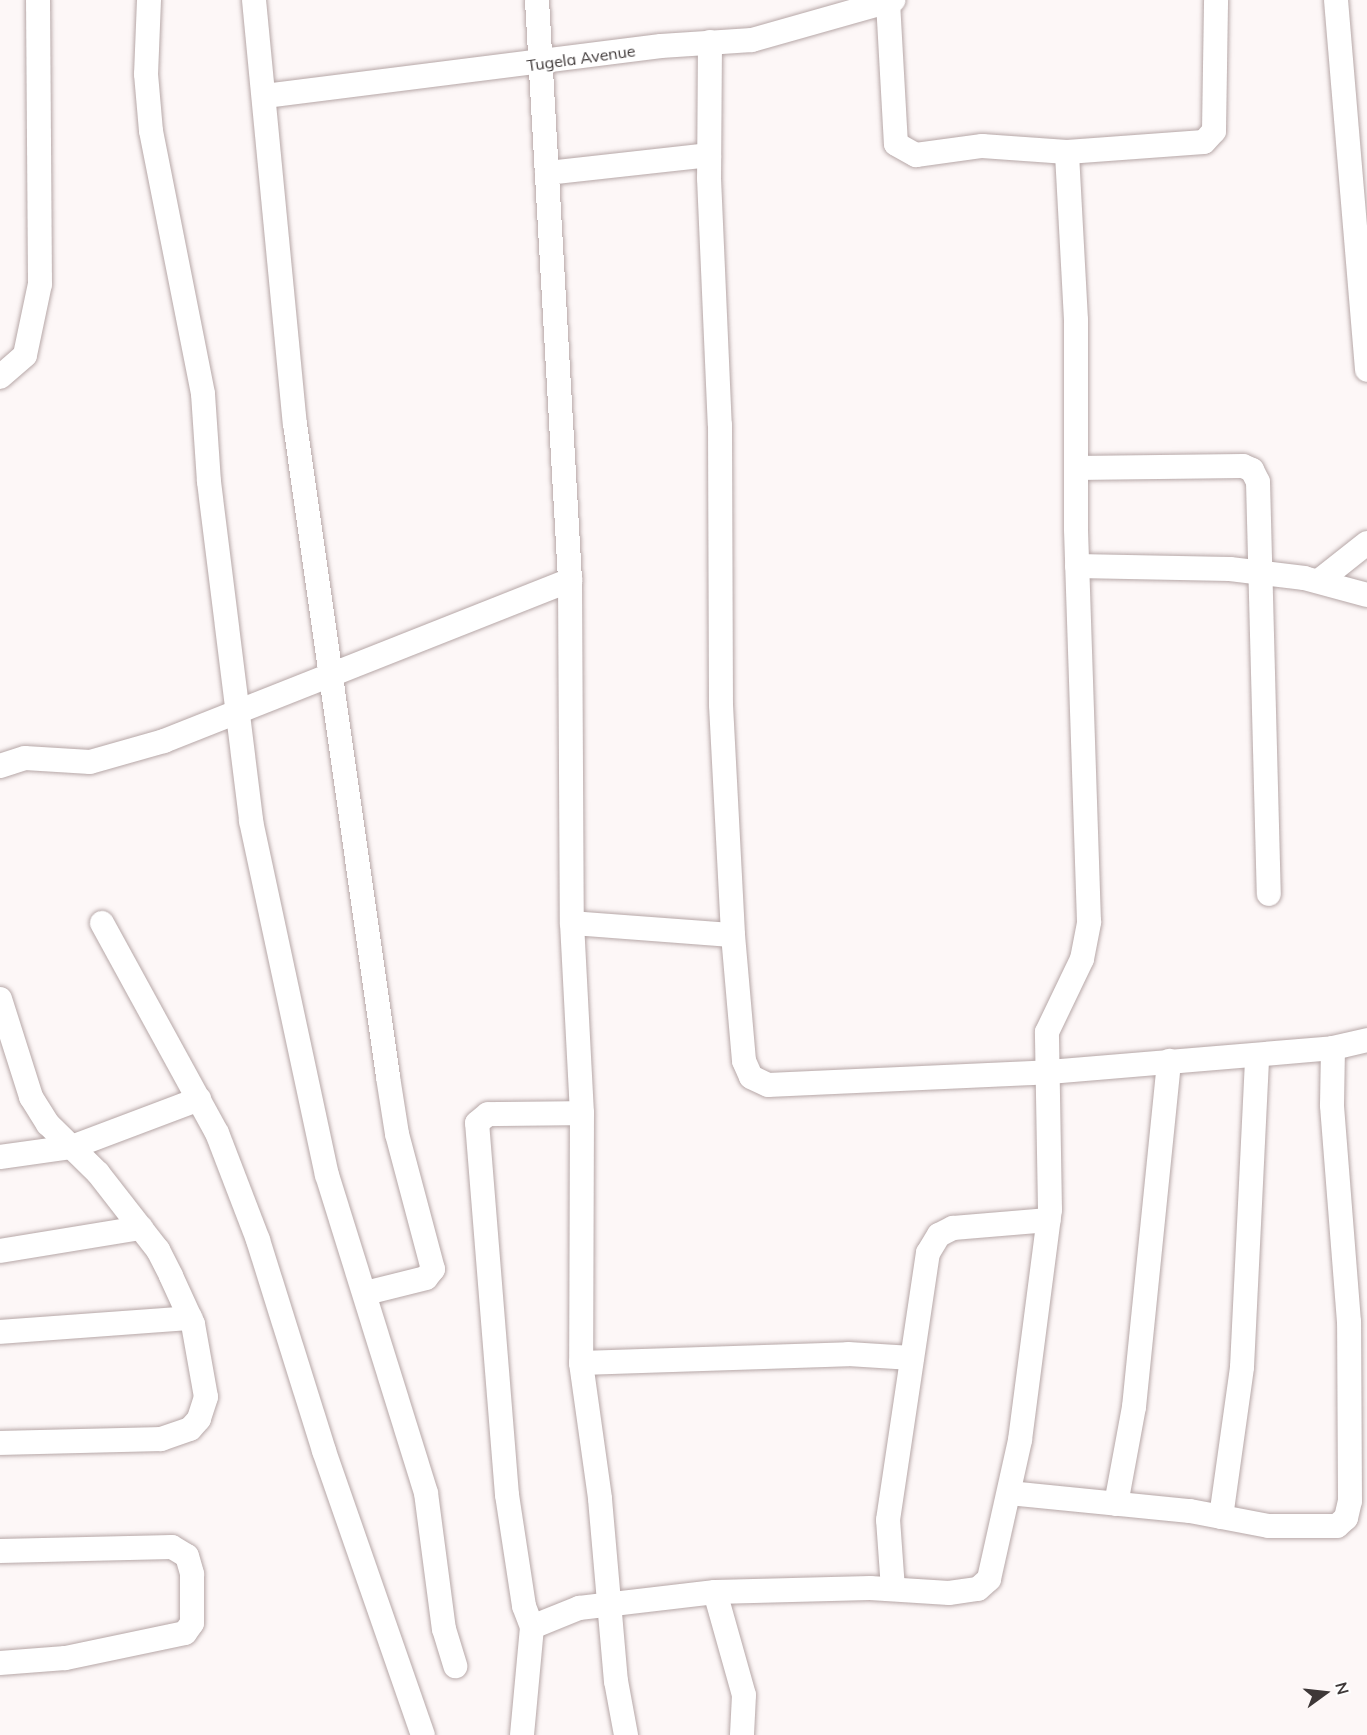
<!DOCTYPE html>
<html>
<head>
<meta charset="utf-8">
<style>
	body { margin:0 }
	#map { position:relative; width:1367px; height:1735px; overflow:hidden; background:#fdf7f7; font-family:Mulish,sans-serif }
	div>[style] { position:absolute }
	.roads { filter:drop-shadow(0 0 2px #b6a7a7) drop-shadow(0 0 2px #b6a7a7) }
	.minor>* { height:24px; margin:-12px; padding:0 12px; transform-origin:12px; border-radius:12px; background:#fff }
	span { translate:-50% -50%; white-space:nowrap; text-align:center; line-height:1.15; -webkit-text-stroke:4.5px #fff; paint-order:stroke }
	.street-label { font-size:16px; color:#3e3838 }
	.north { position:absolute; left:1295px; top:1663px; width:60px; height:60px; -webkit-text-stroke:4px #fff; paint-order:stroke; rotate:75deg; font-size:16px; font-weight:700; line-height:24px; text-align:center; color:#3e3838 }
	.north::after { content:''; display:block; margin:auto; width:21px; height:27px; background:#3e3838; clip-path:polygon(50% 0,100% 100%,50% 72%,0 100%) }
</style>
</head>
<body>
<div id="map">
	<div class="roads">
		<div class="minor">
			<i style="left:149px;top:0;width:74px;rotate:92.3deg"></i>
			<i style="left:146px;top:74px;width:57px;rotate:85deg"></i>
			<i style="left:151px;top:131px;width:268px;rotate:78.8deg"></i>
			<i style="left:203px;top:394px;width:88px;rotate:86.1deg"></i>
			<i style="left:209px;top:482px;width:342px;rotate:82.9deg"></i>
			<i style="left:251px;top:821px;width:362px;rotate:77.9deg"></i>
			<i style="left:327px;top:1175px;width:333px;rotate:72.7deg"></i>
			<i style="left:426px;top:1493px;width:137px;rotate:82.5deg"></i>
			<i style="left:444px;top:1629px;width:39px;rotate:73deg"></i>
			<i style="left:254px;top:0;width:426px;rotate:84.5deg"></i>
			<i style="left:295px;top:424px;width:660px;rotate:81.89deg"></i>
			<i style="left:388px;top:1077px;width:58px;rotate:81deg"></i>
			<i style="left:397px;top:1134px;width:140px;rotate:75.1deg"></i>
			<i style="left:433px;top:1269px;width:11px;rotate:128deg"></i>
			<i style="left:426px;top:1278px;width:62px;rotate:166deg"></i>
			<i style="left:537px;top:0;width:581px;rotate:86.74deg"></i>
			<i style="left:1336px;top:0;width:371px;rotate:85.2deg"></i>
			<i style="left:888px;top:2px;width:142px;rotate:86.8deg"></i>
			<i style="left:896px;top:144px;width:23px;rotate:29deg"></i>
			<i style="left:916px;top:155px;width:67px;rotate:-7.8deg"></i>
			<i style="left:982px;top:146px;width:85px;rotate:4deg"></i>
			<i style="left:1067px;top:152px;width:137px;rotate:-4.2deg"></i>
			<i style="left:1204px;top:142px;width:15px;rotate:-48deg"></i>
			<i style="left:1214px;top:131px;width:131px;rotate:-89.1deg"></i>
			<i style="left:710px;top:42px;width:136px;rotate:90.4deg"></i>
			<i style="left:709px;top:178px;width:247px;rotate:87.5deg"></i>
			<i style="left:720px;top:425px;width:280px;rotate:89.8deg"></i>
			<i style="left:721px;top:705px;width:230px;rotate:87deg"></i>
			<i style="left:733px;top:935px;width:126px;rotate:85deg"></i>
			<i style="left:744px;top:1061px;width:17px;rotate:66deg"></i>
			<i style="left:751px;top:1077px;width:19px;rotate:25deg"></i>
			<i style="left:768px;top:1085px;width:281px;rotate:-2.6deg"></i>
			<i style="left:1049px;top:1072px;width:285px;rotate:-4.8deg"></i>
			<i style="left:1333px;top:1048px;width:35px;rotate:-13deg"></i>
			<i style="left:265px;top:96px;width:399px;rotate:-7.2deg"></i>
			<i style="left:661px;top:46px;width:91px;rotate:-3.8deg"></i>
			<i style="left:752px;top:40px;width:147px;rotate:-15.8deg"></i>
			<i style="left:547px;top:173px;width:163px;rotate:-6.3deg"></i>
			<i style="left:0;top:377px;width:33px;rotate:-41deg"></i>
			<i style="left:25px;top:355px;width:73px;rotate:-78.1deg"></i>
			<i style="left:40px;top:284px;width:284px;rotate:-90.4deg"></i>
			<i style="left:1076px;top:468px;width:167px;rotate:-0.7deg"></i>
			<i style="left:1243px;top:466px;width:10px;rotate:24deg"></i>
			<i style="left:1252px;top:470px;width:13px;rotate:63deg"></i>
			<i style="left:1258px;top:482px;width:412px;rotate:88.5deg"></i>
			<i style="left:1077px;top:566px;width:153px;rotate:1.1deg"></i>
			<i style="left:1230px;top:569px;width:75px;rotate:6.9deg"></i>
			<i style="left:1304px;top:578px;width:65px;rotate:15.1deg"></i>
			<i style="left:1319px;top:581px;width:61px;rotate:-38.4deg"></i>
			<i style="left:0;top:766px;width:26px;rotate:-18deg"></i>
			<i style="left:25px;top:758px;width:65px;rotate:3.5deg"></i>
			<i style="left:90px;top:762px;width:77px;rotate:-15.8deg"></i>
			<i style="left:164px;top:741px;width:437px;rotate:-21.6deg"></i>
			<i style="left:570px;top:580px;width:343px;rotate:89.7deg"></i>
			<i style="left:572px;top:923px;width:190px;rotate:87deg"></i>
			<i style="left:582px;top:1113px;width:250px;rotate:90.2deg"></i>
			<i style="left:581px;top:1363px;width:137px;rotate:82deg"></i>
			<i style="left:600px;top:1499px;width:183px;rotate:85deg"></i>
			<i style="left:616px;top:1681px;width:55px;rotate:79.5deg"></i>
			<i style="left:102px;top:923px;width:239px;rotate:61.3deg"></i>
			<i style="left:217px;top:1133px;width:115px;rotate:69deg"></i>
			<i style="left:258px;top:1240px;width:221px;rotate:72.6deg"></i>
			<i style="left:324px;top:1451px;width:301px;rotate:70.8deg"></i>
			<i style="left:572px;top:923px;width:161px;rotate:4.3deg"></i>
			<i style="left:0;top:999px;width:103px;rotate:72.4deg"></i>
			<i style="left:31px;top:1097px;width:32px;rotate:58deg"></i>
			<i style="left:48px;top:1124px;width:70px;rotate:44.4deg"></i>
			<i style="left:98px;top:1173px;width:98px;rotate:52.1deg"></i>
			<i style="left:158px;top:1250px;width:29px;rotate:63deg"></i>
			<i style="left:171px;top:1276px;width:53px;rotate:65.4deg"></i>
			<i style="left:193px;top:1324px;width:74px;rotate:79.9deg"></i>
			<i style="left:206px;top:1397px;width:23px;rotate:108deg"></i>
			<i style="left:199px;top:1419px;width:13px;rotate:132deg"></i>
			<i style="left:190px;top:1429px;width:31px;rotate:161deg"></i>
			<i style="left:161px;top:1439px;width:161px;rotate:178.6deg"></i>
			<i style="left:0;top:1157px;width:73px;rotate:-7.9deg"></i>
			<i style="left:72px;top:1147px;width:136px;rotate:-20.7deg"></i>
			<i style="left:0;top:1251px;width:143px;rotate:-9.3deg"></i>
			<i style="left:0;top:1332px;width:191px;rotate:-4.2deg"></i>
			<i style="left:581px;top:1363px;width:267px;rotate:-1.9deg"></i>
			<i style="left:848px;top:1354px;width:64px;rotate:3.6deg"></i>
			<i style="left:1009px;top:1493px;width:182px;rotate:5.7deg"></i>
			<i style="left:1190px;top:1511px;width:80px;rotate:10.8deg"></i>
			<i style="left:1269px;top:1526px;width:68px"></i>
			<i style="left:1337px;top:1526px;width:12px;rotate:-42deg"></i>
			<i style="left:1346px;top:1518px;width:17px;rotate:-77deg"></i>
			<i style="left:1350px;top:1501px;width:179px;rotate:-90.3deg"></i>
			<i style="left:1349px;top:1322px;width:218px;rotate:-94.5deg"></i>
			<i style="left:1332px;top:1105px;width:57px;rotate:-89deg"></i>
			<i style="left:1116px;top:1504px;width:99px;rotate:-79.5deg"></i>
			<i style="left:1134px;top:1407px;width:348px;rotate:-84.2deg"></i>
			<i style="left:1221px;top:1517px;width:151px;rotate:-82deg"></i>
			<i style="left:1242px;top:1367px;width:312px;rotate:-87.2deg"></i>
			<i style="left:0;top:1551px;width:172px;rotate:-1.3deg"></i>
			<i style="left:172px;top:1547px;width:17px;rotate:31deg"></i>
			<i style="left:187px;top:1556px;width:19px;rotate:74deg"></i>
			<i style="left:192px;top:1574px;width:49px;rotate:90deg"></i>
			<i style="left:192px;top:1623px;width:12px;rotate:125deg"></i>
			<i style="left:185px;top:1633px;width:123px;rotate:168.2deg"></i>
			<i style="left:65px;top:1658px;width:65px;rotate:175.6deg"></i>
			<i style="left:893px;top:1589px;width:69px;rotate:-94.1deg"></i>
			<i style="left:888px;top:1520px;width:270px;rotate:-81.5deg"></i>
			<i style="left:928px;top:1253px;width:21px;rotate:-59deg"></i>
			<i style="left:939px;top:1235px;width:16px;rotate:-27deg"></i>
			<i style="left:953px;top:1228px;width:96px;rotate:-4.8deg"></i>
			<i style="left:715px;top:1592px;width:107px;rotate:74.3deg"></i>
			<i style="left:744px;top:1695px;width:40px;rotate:92.9deg"></i>
			<i style="left:532px;top:1627px;width:51px;rotate:-22deg"></i>
			<i style="left:579px;top:1608px;width:137px;rotate:-6.7deg"></i>
			<i style="left:715px;top:1592px;width:155px;rotate:-1.5deg"></i>
			<i style="left:870px;top:1588px;width:79px;rotate:3.6deg"></i>
			<i style="left:949px;top:1593px;width:29px;rotate:-8deg"></i>
			<i style="left:978px;top:1589px;width:15px;rotate:-42deg"></i>
			<i style="left:989px;top:1579px;width:142px;rotate:-77.4deg"></i>
			<i style="left:1020px;top:1440px;width:232px;rotate:-82.6deg"></i>
			<i style="left:1050px;top:1210px;width:178px;rotate:-91deg"></i>
			<i style="left:1047px;top:1032px;width:81px;rotate:-64.4deg"></i>
			<i style="left:1082px;top:959px;width:38px;rotate:-79deg"></i>
			<i style="left:1089px;top:922px;width:393px;rotate:-91.9deg"></i>
			<i style="left:1076px;top:529px;width:209px;rotate:-90deg"></i>
			<i style="left:1076px;top:320px;width:168px;rotate:-93.1deg"></i>
			<i style="left:522px;top:1735px;width:108px;rotate:-84.7deg"></i>
			<i style="left:532px;top:1627px;width:22px;rotate:-111deg"></i>
			<i style="left:524px;top:1606px;width:112px;rotate:-98.7deg"></i>
			<i style="left:507px;top:1495px;width:373px;rotate:-94.6deg"></i>
			<i style="left:477px;top:1123px;width:14px;rotate:-39deg"></i>
			<i style="left:488px;top:1114px;width:94px;rotate:-0.6deg"></i>
		</div>
	</div>
	<div class="street-label">
		<span style="left:581px;top:58px;rotate:-8deg">Tugela Avenue</span>
	</div>
	<div class="north">N</div>
</div>
</body>
</html>
